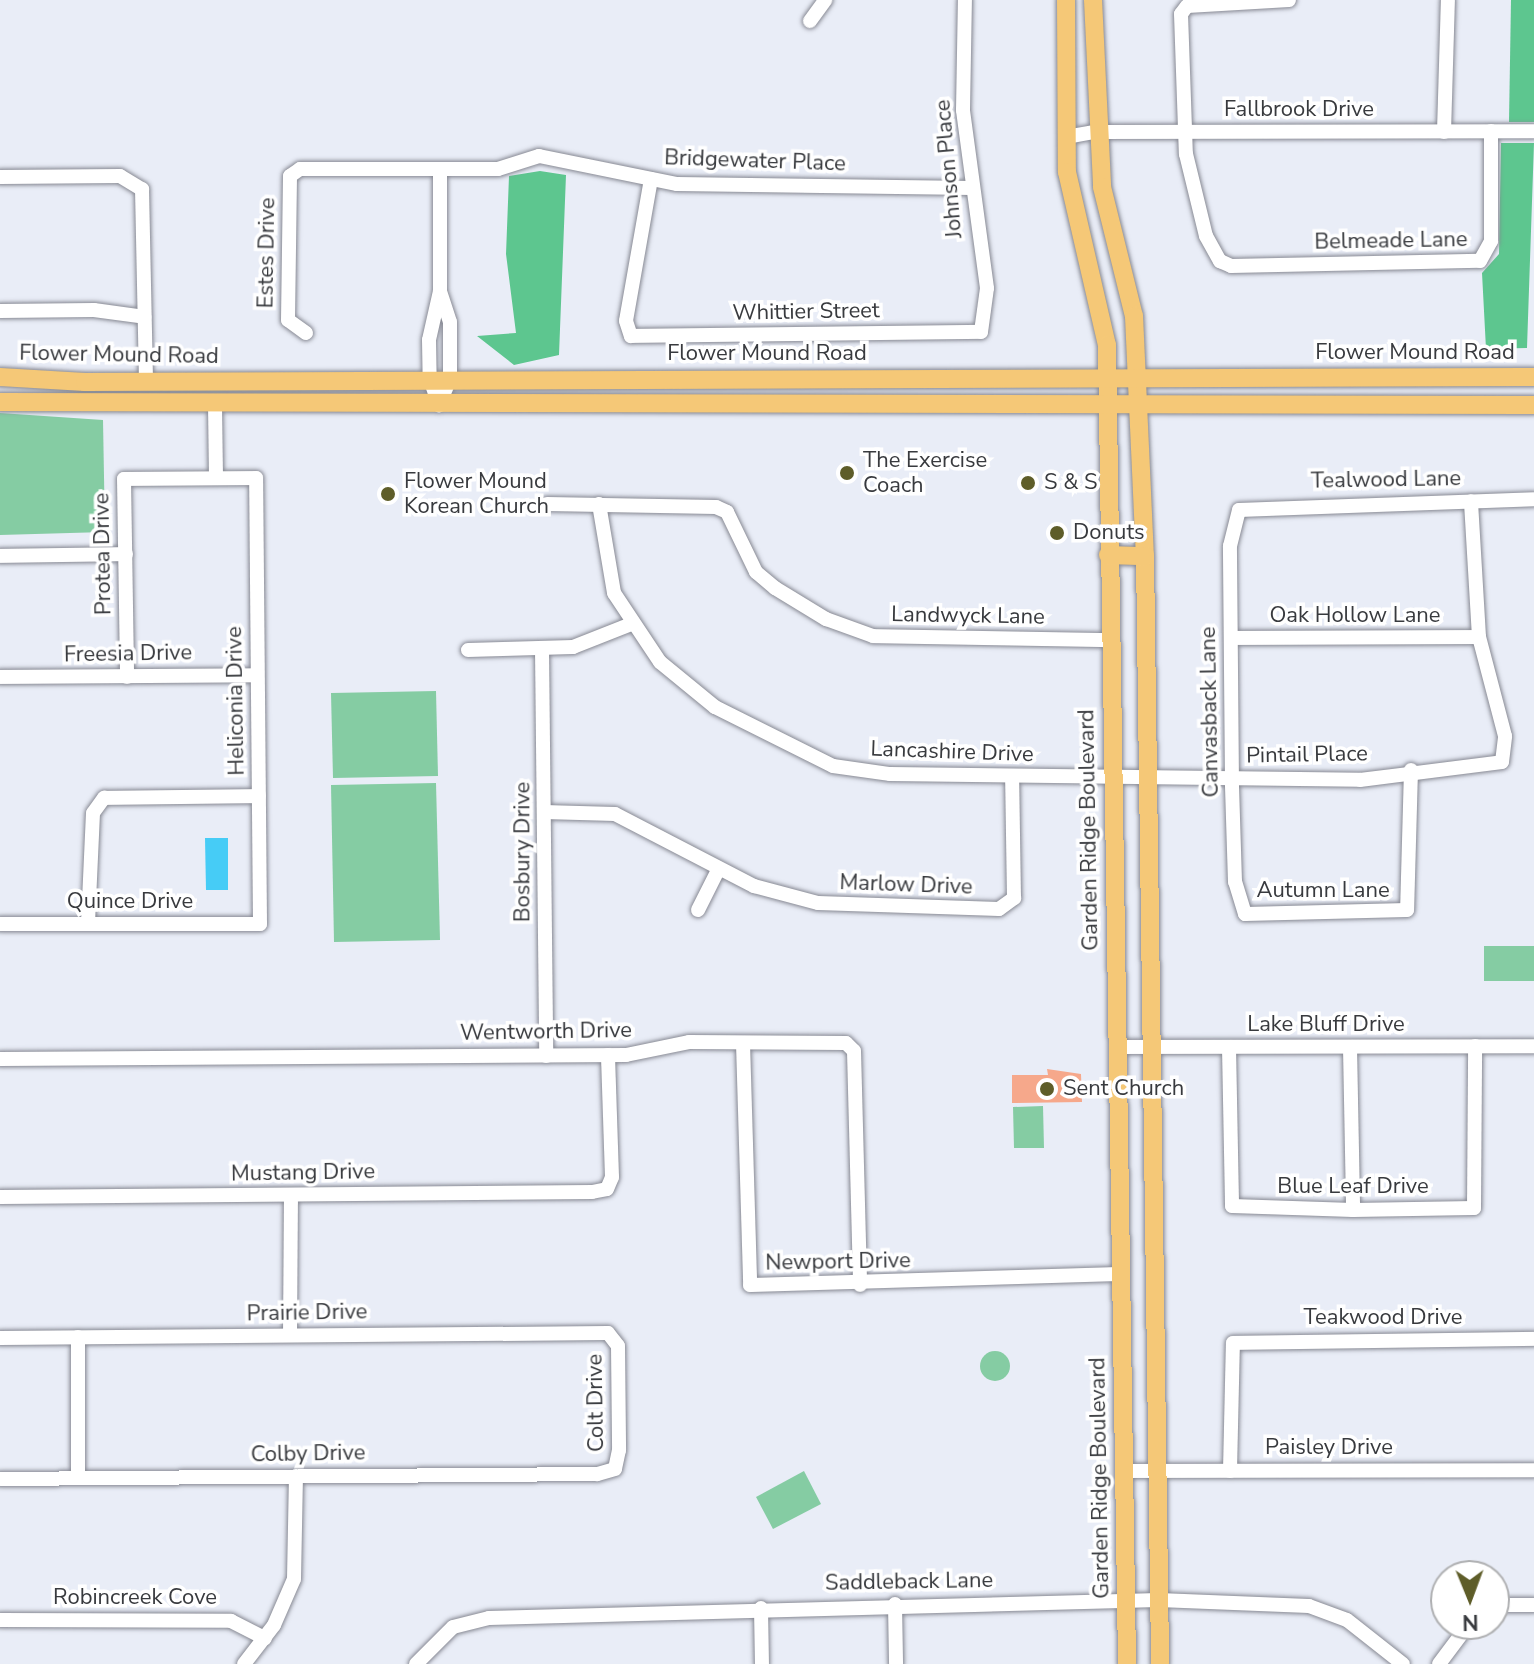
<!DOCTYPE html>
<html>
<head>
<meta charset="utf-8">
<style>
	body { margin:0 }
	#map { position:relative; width:1534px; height:1664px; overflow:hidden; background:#e9edf7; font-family:"Nunito Sans",sans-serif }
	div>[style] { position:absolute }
	.green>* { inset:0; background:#85cca3 }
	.round { border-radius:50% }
	.forest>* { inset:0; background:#5dc68f }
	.water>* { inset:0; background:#46ccf6 }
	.building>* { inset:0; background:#f6a88b }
	.roads { filter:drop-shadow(0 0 2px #878993) drop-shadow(0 0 2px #878993) }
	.minor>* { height:14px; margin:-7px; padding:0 7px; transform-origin:7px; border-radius:7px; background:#fff }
	.major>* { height:18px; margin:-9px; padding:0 9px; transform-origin:9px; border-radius:9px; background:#f5c877 }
	.dots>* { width:22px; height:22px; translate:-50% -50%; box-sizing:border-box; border:4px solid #fff; border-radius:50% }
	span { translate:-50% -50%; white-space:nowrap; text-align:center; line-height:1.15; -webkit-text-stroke:7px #fff; paint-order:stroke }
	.street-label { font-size:22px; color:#383a3e }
	.poi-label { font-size:22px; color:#383a3e }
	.left { translate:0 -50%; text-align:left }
	.north { position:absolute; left:1430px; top:1560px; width:80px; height:80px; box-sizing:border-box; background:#fff; border:2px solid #afb0b2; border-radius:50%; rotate:179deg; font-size:22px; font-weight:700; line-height:32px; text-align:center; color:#383a3e }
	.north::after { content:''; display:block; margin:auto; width:28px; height:36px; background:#5e5d29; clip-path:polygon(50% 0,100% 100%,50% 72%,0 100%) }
</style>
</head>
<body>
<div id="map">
	<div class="green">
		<i style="clip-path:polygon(0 413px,103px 420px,105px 532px,0 535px)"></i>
		<i style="clip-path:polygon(436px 691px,438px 776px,333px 778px,331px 693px)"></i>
		<i style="clip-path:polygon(436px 783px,440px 940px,334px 942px,331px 785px)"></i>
		<i style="clip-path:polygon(1484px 946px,1534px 946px,1534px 981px,1484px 981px)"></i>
		<i style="clip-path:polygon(1043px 1106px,1044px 1148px,1014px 1148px,1013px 1107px)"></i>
		<i class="round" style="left:980px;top:1351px;width:30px;height:30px"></i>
		<i style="clip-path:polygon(804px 1471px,821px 1504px,773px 1529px,756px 1497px)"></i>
	</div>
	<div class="forest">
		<i style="clip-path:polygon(1511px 0,1534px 0,1534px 122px,1509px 122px)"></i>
		<i style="clip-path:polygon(1501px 143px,1534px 143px,1527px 348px,1486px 349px,1482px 273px,1499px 254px)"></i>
		<i style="clip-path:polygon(540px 171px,566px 175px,559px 355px,514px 365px,477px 336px,516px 333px,506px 254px,509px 176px)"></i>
	</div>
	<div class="water">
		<i style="clip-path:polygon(228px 838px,228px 890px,206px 890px,205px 838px)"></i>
	</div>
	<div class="building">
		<i style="clip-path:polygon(1047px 1069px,1081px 1074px,1082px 1102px,1012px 1103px,1012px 1075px,1048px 1075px)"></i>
	</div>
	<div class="roads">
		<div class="minor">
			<i style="left:1289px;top:0;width:102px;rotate:176.6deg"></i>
			<i style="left:1187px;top:6px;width:10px;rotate:127deg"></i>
			<i style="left:1181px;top:14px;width:140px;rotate:88deg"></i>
			<i style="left:1186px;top:154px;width:84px;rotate:76.3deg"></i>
			<i style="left:1206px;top:236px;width:29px;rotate:61deg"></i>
			<i style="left:1220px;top:261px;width:12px;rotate:24deg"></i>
			<i style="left:1231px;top:266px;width:249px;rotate:-1.2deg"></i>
			<i style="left:1480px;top:261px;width:23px;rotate:-61deg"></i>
			<i style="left:1491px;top:241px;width:110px;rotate:-90deg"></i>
			<i style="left:810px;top:21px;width:26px;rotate:-54deg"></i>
			<i style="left:1444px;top:132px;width:132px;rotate:-88.3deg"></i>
			<i style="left:1066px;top:137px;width:29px;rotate:-10deg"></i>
			<i style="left:1095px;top:132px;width:439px;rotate:-0.1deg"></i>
			<i style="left:0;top:177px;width:120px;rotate:-0.5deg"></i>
			<i style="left:120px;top:176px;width:26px;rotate:31deg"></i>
			<i style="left:142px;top:189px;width:193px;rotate:88.8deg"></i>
			<i style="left:651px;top:179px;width:144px;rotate:100deg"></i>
			<i style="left:626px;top:321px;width:16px;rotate:72deg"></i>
			<i style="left:631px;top:336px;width:350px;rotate:-0.7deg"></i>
			<i style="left:981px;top:332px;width:44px;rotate:-82.2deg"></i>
			<i style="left:987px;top:288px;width:180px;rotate:-97.7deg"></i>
			<i style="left:963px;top:110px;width:110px;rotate:-89deg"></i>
			<i style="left:440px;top:291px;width:50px;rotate:102.7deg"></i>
			<i style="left:429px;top:340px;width:39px;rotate:89deg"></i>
			<i style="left:430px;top:379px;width:28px;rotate:71deg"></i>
			<i style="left:439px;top:405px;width:28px;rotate:-67deg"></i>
			<i style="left:450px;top:379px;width:57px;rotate:-90deg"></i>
			<i style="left:450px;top:322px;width:33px;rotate:-108deg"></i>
			<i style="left:440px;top:291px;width:119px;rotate:-90deg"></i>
			<i style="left:0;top:311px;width:94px;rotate:-0.6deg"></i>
			<i style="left:94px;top:310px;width:51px;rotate:7.8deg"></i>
			<i style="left:306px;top:333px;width:22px;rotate:-144deg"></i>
			<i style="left:288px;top:320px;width:144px;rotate:-89.2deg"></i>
			<i style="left:290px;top:176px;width:12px;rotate:-35deg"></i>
			<i style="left:300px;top:169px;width:198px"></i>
			<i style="left:498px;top:169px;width:43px;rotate:-17.6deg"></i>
			<i style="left:539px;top:156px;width:141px;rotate:11.5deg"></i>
			<i style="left:677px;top:184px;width:295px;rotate:0.8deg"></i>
			<i style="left:215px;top:405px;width:73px;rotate:89.2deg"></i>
			<i style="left:547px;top:504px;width:169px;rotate:1deg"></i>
			<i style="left:716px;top:507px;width:12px;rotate:24deg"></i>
			<i style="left:727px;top:512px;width:67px;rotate:64.2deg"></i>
			<i style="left:756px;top:572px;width:25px;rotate:40deg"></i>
			<i style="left:775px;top:588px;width:60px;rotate:31.3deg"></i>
			<i style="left:826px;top:619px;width:50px;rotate:19.9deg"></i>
			<i style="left:873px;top:636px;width:235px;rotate:1deg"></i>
			<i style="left:599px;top:504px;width:90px;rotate:80.4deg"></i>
			<i style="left:614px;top:593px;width:83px;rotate:56.3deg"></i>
			<i style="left:660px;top:662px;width:71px;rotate:39.3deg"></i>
			<i style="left:715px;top:707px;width:132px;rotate:26.6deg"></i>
			<i style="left:833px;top:766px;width:58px;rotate:8deg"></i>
			<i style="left:890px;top:774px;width:470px;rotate:0.7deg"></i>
			<i style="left:1360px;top:780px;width:143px;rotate:-7.2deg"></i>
			<i style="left:1502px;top:762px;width:26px;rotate:-83deg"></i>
			<i style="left:1505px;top:736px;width:102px;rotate:-104.7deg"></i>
			<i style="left:1479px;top:637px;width:136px;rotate:-93.4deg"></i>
			<i style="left:0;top:556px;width:126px;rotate:-0.9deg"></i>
			<i style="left:1231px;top:638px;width:248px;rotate:-0.2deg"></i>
			<i style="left:542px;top:649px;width:407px;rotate:89.4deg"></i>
			<i style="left:468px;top:650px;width:105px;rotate:-1.6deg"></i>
			<i style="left:573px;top:647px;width:62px;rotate:-21.6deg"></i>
			<i style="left:0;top:677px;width:257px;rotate:-0.4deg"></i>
			<i style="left:1411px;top:770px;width:140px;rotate:91.6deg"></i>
			<i style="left:1407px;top:910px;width:162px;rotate:178.6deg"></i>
			<i style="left:1245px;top:914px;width:34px;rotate:-107deg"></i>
			<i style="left:1235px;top:882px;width:98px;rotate:-91.8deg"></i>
			<i style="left:1232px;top:784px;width:238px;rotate:-90.5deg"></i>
			<i style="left:1230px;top:546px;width:37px;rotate:-76deg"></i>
			<i style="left:1239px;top:510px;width:295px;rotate:-2.1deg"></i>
			<i style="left:544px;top:812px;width:71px;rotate:1.6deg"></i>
			<i style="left:615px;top:814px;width:157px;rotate:27.4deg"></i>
			<i style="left:754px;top:886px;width:66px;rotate:14.9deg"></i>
			<i style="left:818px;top:903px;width:181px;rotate:1.9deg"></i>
			<i style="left:999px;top:909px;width:19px;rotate:-36deg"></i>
			<i style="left:1014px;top:898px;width:122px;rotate:-90.9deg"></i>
			<i style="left:698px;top:910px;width:45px;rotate:-63.4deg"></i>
			<i style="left:88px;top:923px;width:110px;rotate:-87.4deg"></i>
			<i style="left:93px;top:813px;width:19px;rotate:-54deg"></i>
			<i style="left:104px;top:798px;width:155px;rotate:-0.7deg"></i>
			<i style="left:0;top:924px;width:260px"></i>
			<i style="left:260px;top:924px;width:446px;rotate:-90.5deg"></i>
			<i style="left:256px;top:478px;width:132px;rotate:179.6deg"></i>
			<i style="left:124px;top:479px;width:198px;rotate:89.1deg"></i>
			<i style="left:743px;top:1043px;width:242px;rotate:88.3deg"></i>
			<i style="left:750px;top:1285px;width:370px;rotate:-1.7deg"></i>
			<i style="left:1119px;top:1047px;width:415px;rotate:-0.1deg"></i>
			<i style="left:1229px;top:1047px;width:159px;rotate:88.9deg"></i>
			<i style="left:1232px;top:1206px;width:121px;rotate:1.9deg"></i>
			<i style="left:1353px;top:1210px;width:121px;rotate:-0.9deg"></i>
			<i style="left:1474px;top:1208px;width:162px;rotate:-89.6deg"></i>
			<i style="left:1350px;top:1047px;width:163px;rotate:88.9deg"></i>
			<i style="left:0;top:1059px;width:626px;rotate:-0.37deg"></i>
			<i style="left:626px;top:1055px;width:64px;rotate:-11.7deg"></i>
			<i style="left:689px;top:1042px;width:157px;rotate:0.4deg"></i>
			<i style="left:846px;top:1043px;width:11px;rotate:45deg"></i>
			<i style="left:854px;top:1051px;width:234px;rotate:88.5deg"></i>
			<i style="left:0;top:1197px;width:592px;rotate:-0.48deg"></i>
			<i style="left:592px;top:1192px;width:15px;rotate:-11deg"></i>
			<i style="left:607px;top:1189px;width:13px;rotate:-67deg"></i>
			<i style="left:612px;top:1177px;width:122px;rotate:-91.9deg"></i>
			<i style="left:290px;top:1335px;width:140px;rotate:-89.6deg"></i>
			<i style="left:78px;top:1337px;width:141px;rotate:90deg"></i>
			<i style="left:0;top:1338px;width:608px;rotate:-0.47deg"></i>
			<i style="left:608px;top:1333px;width:16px;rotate:52deg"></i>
			<i style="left:618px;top:1346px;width:104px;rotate:89.4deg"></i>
			<i style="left:619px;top:1450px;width:19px;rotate:102deg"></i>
			<i style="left:615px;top:1469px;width:19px;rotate:164deg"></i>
			<i style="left:597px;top:1474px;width:597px;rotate:179.52deg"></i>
			<i style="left:1123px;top:1471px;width:411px;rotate:-0.1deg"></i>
			<i style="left:1230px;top:1471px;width:128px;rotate:-88.7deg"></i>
			<i style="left:1233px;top:1343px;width:301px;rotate:-0.8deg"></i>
			<i style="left:895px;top:1604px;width:60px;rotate:89deg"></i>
			<i style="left:1494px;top:1605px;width:40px"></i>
			<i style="left:761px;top:1608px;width:56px;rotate:89deg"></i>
			<i style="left:0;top:1620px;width:231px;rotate:0.2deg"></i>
			<i style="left:231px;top:1621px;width:38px;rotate:27deg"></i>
			<i style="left:244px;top:1664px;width:49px;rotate:-52.4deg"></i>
			<i style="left:274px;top:1625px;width:50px;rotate:-66.5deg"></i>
			<i style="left:294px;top:1579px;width:103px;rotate:-88.9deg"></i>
			<i style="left:416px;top:1664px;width:52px;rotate:-45deg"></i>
			<i style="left:453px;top:1627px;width:37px;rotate:-14deg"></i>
			<i style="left:489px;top:1618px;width:670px;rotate:-1.54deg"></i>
			<i style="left:1159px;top:1600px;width:150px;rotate:2.3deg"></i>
			<i style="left:1309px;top:1606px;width:40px;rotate:20.2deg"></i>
			<i style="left:1347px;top:1620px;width:71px;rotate:38.2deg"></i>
			<i style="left:1439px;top:1664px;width:50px;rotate:-53.1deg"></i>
		</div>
		<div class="major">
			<i style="left:1066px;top:0;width:172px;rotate:89.7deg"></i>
			<i style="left:1067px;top:172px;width:178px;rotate:77deg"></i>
			<i style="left:1107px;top:345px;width:1319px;rotate:89.13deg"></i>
			<i style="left:1093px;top:0;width:187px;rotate:87.2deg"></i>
			<i style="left:1102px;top:187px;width:133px;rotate:76.1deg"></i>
			<i style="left:1134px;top:316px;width:240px;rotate:87.4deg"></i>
			<i style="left:1145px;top:556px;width:1108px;rotate:89.22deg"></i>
			<i style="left:0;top:377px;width:85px;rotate:3.4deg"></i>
			<i style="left:85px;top:382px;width:1449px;rotate:-0.2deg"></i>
			<i style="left:0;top:402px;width:1534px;rotate:0.11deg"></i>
			<i style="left:1108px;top:555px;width:37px;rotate:2deg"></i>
		</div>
	</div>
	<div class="dots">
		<i style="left:847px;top:473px;background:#5e5d29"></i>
		<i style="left:1028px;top:483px;background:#5e5d29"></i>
		<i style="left:388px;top:494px;background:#5e5d29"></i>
		<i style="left:1057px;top:533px;background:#5e5d29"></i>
		<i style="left:1047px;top:1089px;background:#5e5d29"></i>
	</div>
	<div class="street-label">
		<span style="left:1299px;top:110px">Fallbrook Drive</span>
		<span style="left:755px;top:161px;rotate:2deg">Bridgewater Place</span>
		<span style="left:949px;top:169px;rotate:-95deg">Johnson Place</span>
		<span style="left:1391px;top:241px;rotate:-1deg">Belmeade Lane</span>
		<span style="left:267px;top:253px;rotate:-89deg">Estes Drive</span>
		<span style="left:806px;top:312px;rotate:-1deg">Whittier Street</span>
		<span style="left:1415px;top:353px">Flower Mound Road</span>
		<span style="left:767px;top:354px">Flower Mound Road</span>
		<span style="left:119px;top:355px;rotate:1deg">Flower Mound Road</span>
		<span style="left:1386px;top:480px;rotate:-1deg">Tealwood Lane</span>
		<span style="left:103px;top:554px;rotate:-91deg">Protea Drive</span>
		<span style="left:968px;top:616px;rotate:1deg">Landwyck Lane</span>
		<span style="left:1355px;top:616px">Oak Hollow Lane</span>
		<span style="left:128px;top:654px;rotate:-1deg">Freesia Drive</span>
		<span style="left:236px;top:701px;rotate:-91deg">Heliconia Drive</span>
		<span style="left:1210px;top:712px;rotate:-91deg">Canvasback Lane</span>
		<span style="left:952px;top:752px;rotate:2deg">Lancashire Drive</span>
		<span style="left:1307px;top:755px;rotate:-1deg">Pintail Place</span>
		<span style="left:1089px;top:830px;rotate:-91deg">Garden Ridge Boulevard</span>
		<span style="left:523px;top:852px;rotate:-90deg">Bosbury Drive</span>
		<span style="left:906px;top:885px;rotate:2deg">Marlow Drive</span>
		<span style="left:1323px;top:891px">Autumn Lane</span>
		<span style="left:130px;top:902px">Quince Drive</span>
		<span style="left:1326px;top:1025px">Lake Bluff Drive</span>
		<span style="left:546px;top:1032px;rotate:-1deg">Wentworth Drive</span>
		<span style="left:303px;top:1173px;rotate:-1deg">Mustang Drive</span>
		<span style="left:1353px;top:1187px">Blue Leaf Drive</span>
		<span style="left:838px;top:1262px;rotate:-1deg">Newport Drive</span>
		<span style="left:307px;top:1313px;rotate:-1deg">Prairie Drive</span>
		<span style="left:1383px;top:1318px">Teakwood Drive</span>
		<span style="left:596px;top:1403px;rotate:-91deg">Colt Drive</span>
		<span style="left:1329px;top:1448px">Paisley Drive</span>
		<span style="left:308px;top:1454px;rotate:-1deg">Colby Drive</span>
		<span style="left:1100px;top:1478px;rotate:-91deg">Garden Ridge Boulevard</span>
		<span style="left:909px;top:1582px;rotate:-1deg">Saddleback Lane</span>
		<span style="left:135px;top:1598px">Robincreek Cove</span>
	</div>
	<div class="poi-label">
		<span class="left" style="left:863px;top:473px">The Exercise<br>Coach</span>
		<span class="left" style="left:404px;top:494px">Flower Mound<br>Korean Church</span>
		<span class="left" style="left:1044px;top:483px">S &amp; S</span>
		<span class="left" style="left:1073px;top:533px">Donuts</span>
		<span class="left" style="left:1063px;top:1089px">Sent Church</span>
	</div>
	<div class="north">N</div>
</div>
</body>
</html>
